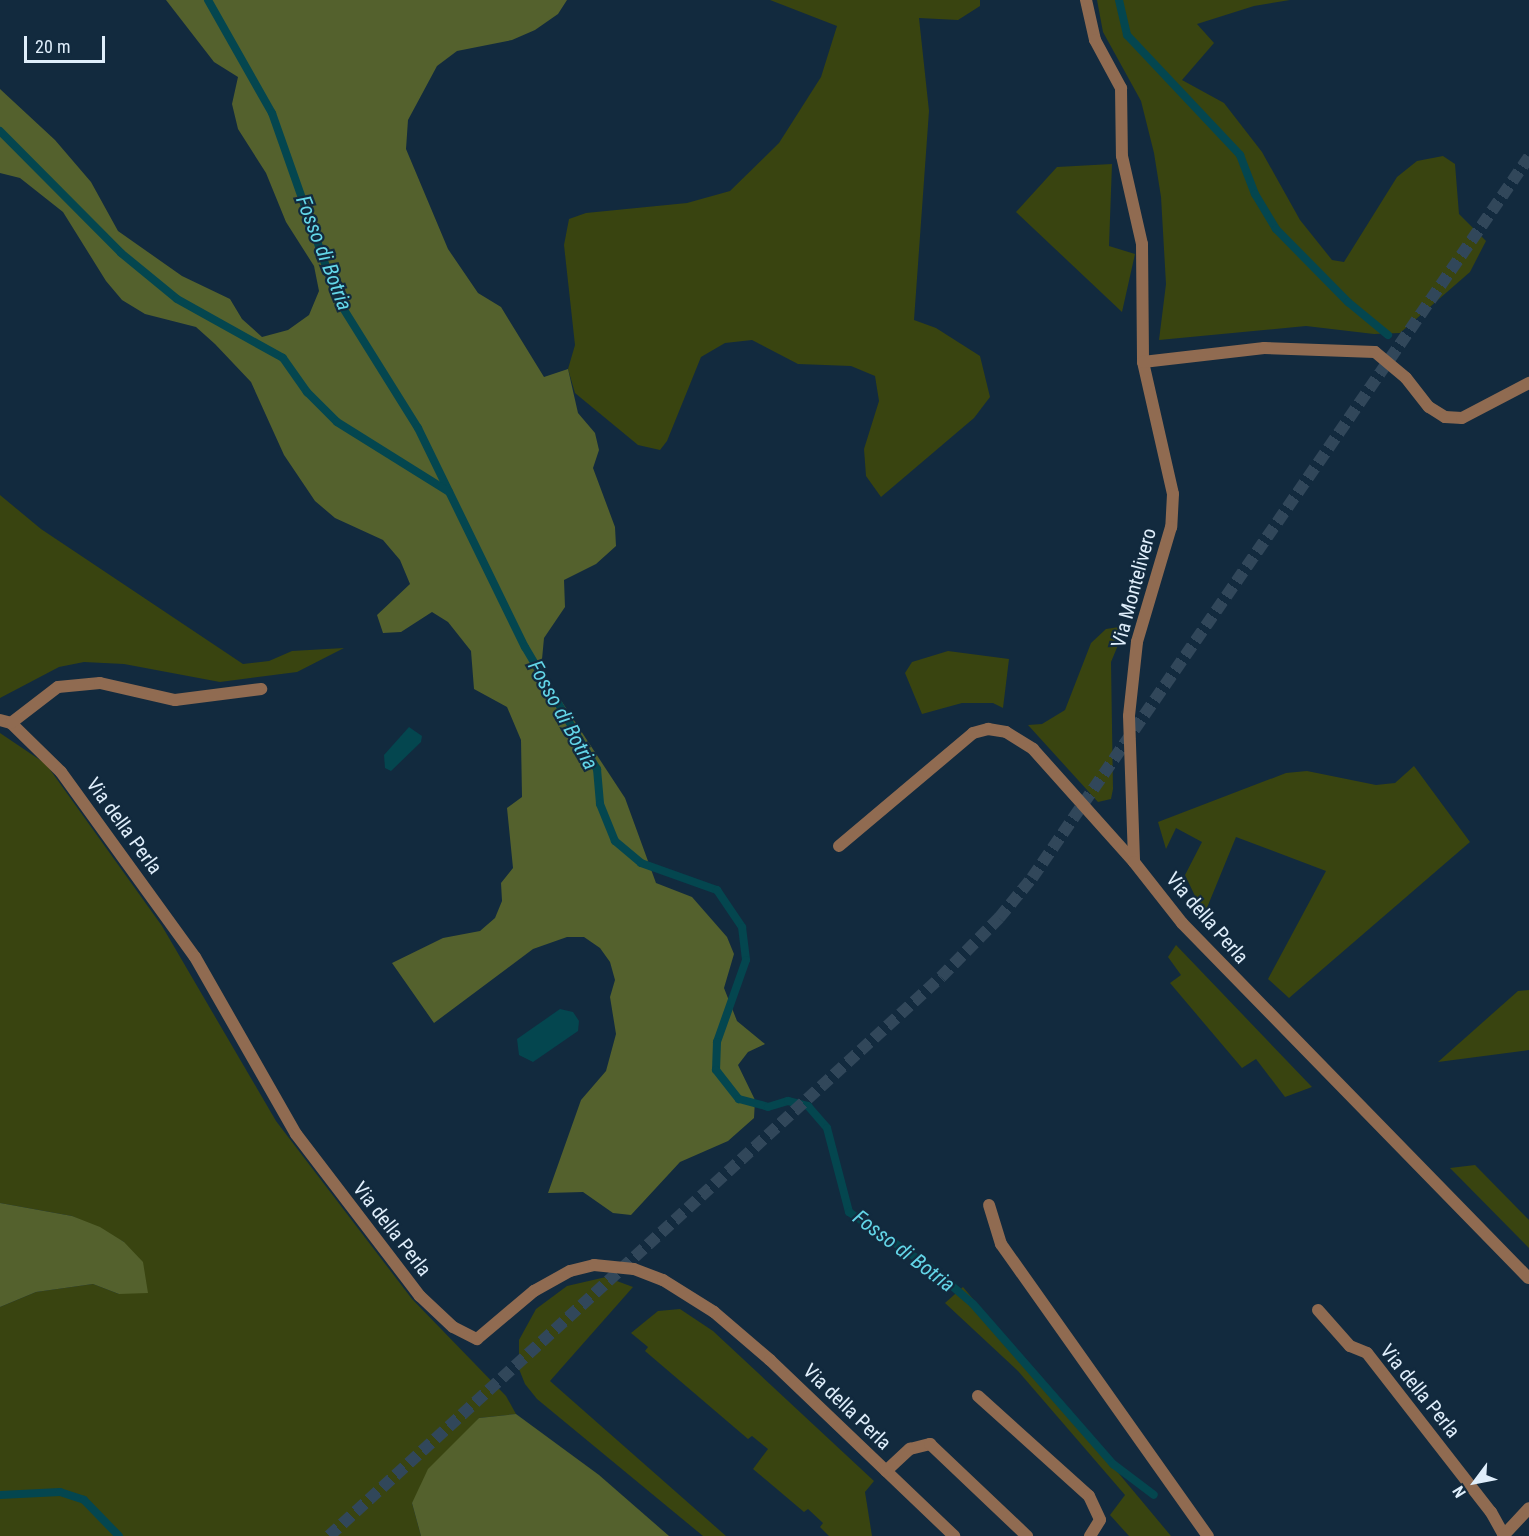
<!DOCTYPE html>
<html>
<head>
<meta charset="utf-8">
<style>
	body { margin:0 }
	#map { position:relative; width:1529px; height:1536px; overflow:hidden; background:#122a3e; font-family:"Roboto Condensed",sans-serif }
	div>[style] { position:absolute }
	.green>* { inset:0; background:#394410 }
	.forest>* { inset:0; background:#54612d }
	.water>* { inset:0; background:#04464f }
	.stream>* { height:8px; margin:-4px; padding:0 4px; transform-origin:4px; border-radius:4px; background:#04464f }
	.secondary-tunnel>* { height:12px; margin-top:-6px; transform-origin:0; background:repeating-linear-gradient(90deg,#31475a 0 12px,transparent 0 18px) }
	.street>* { height:12px; margin:-6px; padding:0 6px; transform-origin:6px; border-radius:6px; background:#906b51 }
	span { translate:-50% -50%; white-space:nowrap; text-align:center; line-height:1.15; -webkit-text-stroke:4.5px #122a3e; paint-order:stroke }
	.street-label { font-size:20px; color:#dfeefb }
	.water-label { font-size:21px; color:#63d6e8; font-style:italic }
	.north { position:absolute; left:1445px; top:1452px; width:60px; height:60px; -webkit-text-stroke:4px #122a3e; paint-order:stroke; rotate:238deg; font-size:16px; font-weight:700; line-height:24px; text-align:center; color:#dfeefb }
	.north::after { content:''; display:block; margin:auto; width:21px; height:27px; background:#dfeefb; clip-path:polygon(50% 0,100% 100%,50% 72%,0 100%) }
	.scale { position:absolute; left:24px; top:36px; width:81px; height:27px; box-sizing:border-box; border:3px solid #dfeefb; border-top:0; padding-left:8px; font-size:18px; line-height:21px; white-space:nowrap; color:#dfeefb; -webkit-text-stroke:4px #122a3e; paint-order:stroke }
</style>
</head>
<body>
<div id="map">
	<div class="green">
		<i style="clip-path:polygon(770px 0,980px 0,980px 6px,958px 20px,919px 18px,929px 111px,914px 320px,936px 328px,980px 356px,990px 397px,974px 418px,881px 497px,866px 476px,864px 449px,879px 401px,875px 376px,851px 366px,798px 364px,752px 340px,725px 343px,701px 357px,667px 441px,660px 450px,638px 445px,575px 393px,568px 369px,575px 345px,564px 245px,569px 219px,586px 213px,687px 203px,730px 191px,779px 143px,821px 77px,837px 26px)"></i>
		<i style="clip-path:polygon(1097px 0,1290px 0,1254px 6px,1197px 24px,1214px 43px,1182px 80px,1224px 103px,1262px 152px,1300px 220px,1332px 260px,1344px 262px,1397px 177px,1417px 161px,1443px 156px,1455px 164px,1459px 214px,1486px 241px,1470px 272px,1400px 333px,1374px 334px,1306px 326px,1159px 340px,1166px 284px,1161px 197px,1154px 153px,1141px 101px,1103px 32px)"></i>
		<i style="clip-path:polygon(1112px 164px,1109px 246px,1135px 254px,1122px 312px,1016px 212px,1057px 167px)"></i>
		<i style="clip-path:polygon(0 495px,41px 529px,243px 664px,269px 661px,292px 651px,344px 648px,297px 672px,220px 682px,124px 664px,84px 662px,59px 667px,0 698px)"></i>
		<i style="clip-path:polygon(1126px 626px,1111px 662px,1113px 789px,1111px 799px,1098px 802px,1028px 725px,1042px 724px,1065px 710px,1091px 643px,1106px 629px)"></i>
		<i style="clip-path:polygon(948px 651px,1009px 659px,1003px 708px,993px 703px,962px 703px,922px 714px,905px 673px,912px 662px)"></i>
		<i style="clip-path:polygon(0 733px,46px 764px,162px 926px,276px 1121px,412px 1299px,506px 1396px,516px 1414px,479px 1418px,412px 1503px,421px 1536px,0 1536px,0 1307px,36px 1292px,93px 1284px,119px 1294px,124px 1242px,72px 1216px,0 1203px)"></i>
		<i style="clip-path:polygon(1414px 766px,1470px 842px,1289px 998px,1268px 979px,1326px 871px,1236px 837px,1204px 915px,1185px 875px,1202px 842px,1176px 828px,1166px 849px,1158px 822px,1286px 773px,1307px 771px,1376px 785px,1395px 783px)"></i>
		<i style="clip-path:polygon(1176px 945px,1222px 993px,1312px 1087px,1285px 1097px,1256px 1059px,1242px 1068px,1170px 983px,1181px 975px,1168px 957px)"></i>
		<i style="clip-path:polygon(1529px 990px,1529px 1050px,1438px 1062px,1518px 991px)"></i>
		<i style="clip-path:polygon(1475px 1165px,1529px 1220px,1529px 1248px,1450px 1168px)"></i>
		<i style="clip-path:polygon(606px 1277px,633px 1287px,550px 1381px,726px 1536px,703px 1536px,537px 1399px,525px 1384px,519px 1369px,519px 1340px,536px 1309px,567px 1286px)"></i>
		<i style="clip-path:polygon(963px 1287px,1171px 1536px,1129px 1536px,1110px 1515px,1125px 1495px,1018px 1371px,945px 1303px)"></i>
		<i style="clip-path:polygon(680px 1309px,713px 1331px,874px 1481px,865px 1492px,872px 1536px,829px 1536px,820px 1527px,823px 1523px,808px 1509px,804px 1512px,753px 1469px,768px 1449px,752px 1436px,748px 1439px,645px 1351px,648px 1347px,631px 1333px,658px 1311px)"></i>
	</div>
	<div class="forest">
		<i style="clip-path:polygon(166px 0,567px 0,558px 14px,535px 30px,512px 40px,457px 51px,437px 66px,408px 120px,406px 149px,448px 249px,478px 293px,501px 307px,544px 377px,568px 369px,578px 413px,595px 433px,599px 450px,593px 468px,615px 527px,616px 546px,596px 564px,564px 580px,565px 607px,544px 638px,541px 670px,625px 798px,656px 883px,692px 897px,727px 937px,734px 954px,724px 988px,737px 1021px,765px 1044px,748px 1052px,738px 1065px,755px 1100px,754px 1118px,728px 1141px,680px 1162px,631px 1215px,613px 1213px,583px 1192px,548px 1193px,581px 1100px,606px 1071px,616px 1034px,610px 997px,615px 980px,610px 962px,600px 948px,584px 937px,567px 937px,533px 949px,434px 1023px,392px 963px,443px 938px,480px 931px,495px 918px,502px 901px,501px 883px,513px 868px,507px 808px,522px 797px,521px 740px,507px 707px,474px 689px,471px 651px,448px 622px,432px 612px,401px 632px,383px 633px,377px 615px,410px 584px,400px 560px,383px 540px,335px 518px,315px 501px,284px 455px,251px 382px,215px 344px,196px 327px,145px 314px,122px 300px,106px 281px,63px 212px,20px 178px,0 173px,0 89px,55px 140px,91px 182px,118px 231px,182px 276px,230px 299px,242px 319px,262px 337px,288px 330px,309px 315px,319px 291px,314px 266px,286px 222px,266px 173px,238px 129px,232px 104px,238px 77px,214px 62px)"></i>
		<i style="clip-path:polygon(0 1203px,72px 1216px,100px 1227px,124px 1242px,143px 1262px,148px 1293px,119px 1294px,93px 1284px,36px 1292px,0 1307px)"></i>
		<i style="clip-path:polygon(516px 1414px,599px 1475px,669px 1536px,421px 1536px,412px 1503px,428px 1469px,479px 1418px)"></i>
	</div>
	<div class="water">
		<i style="clip-path:polygon(409px 727px,422px 736px,421px 742px,391px 771px,385px 768px,384px 755px)"></i>
		<i style="clip-path:polygon(560px 1009px,573px 1012px,579px 1021px,578px 1031px,533px 1062px,519px 1055px,517px 1039px)"></i>
	</div>
	<div class="stream">
		<i style="left:208px;top:0;width:130px;rotate:60.5deg"></i>
		<i style="left:272px;top:113px;width:198px;rotate:70.6deg"></i>
		<i style="left:338px;top:300px;width:151px;rotate:58deg"></i>
		<i style="left:418px;top:428px;width:244px;rotate:64deg"></i>
		<i style="left:525px;top:647px;width:142px;rotate:59.5deg"></i>
		<i style="left:597px;top:769px;width:35px;rotate:85deg"></i>
		<i style="left:600px;top:804px;width:40px;rotate:68deg"></i>
		<i style="left:615px;top:841px;width:34px;rotate:40deg"></i>
		<i style="left:641px;top:863px;width:81px;rotate:19.6deg"></i>
		<i style="left:717px;top:890px;width:45px;rotate:56deg"></i>
		<i style="left:742px;top:927px;width:33px;rotate:83deg"></i>
		<i style="left:746px;top:960px;width:87px;rotate:109.5deg"></i>
		<i style="left:717px;top:1042px;width:28px;rotate:92deg"></i>
		<i style="left:716px;top:1070px;width:37px;rotate:52deg"></i>
		<i style="left:739px;top:1099px;width:30px;rotate:15deg"></i>
		<i style="left:768px;top:1107px;width:21px;rotate:-17deg"></i>
		<i style="left:788px;top:1101px;width:21px;rotate:14deg"></i>
		<i style="left:808px;top:1106px;width:29px;rotate:49deg"></i>
		<i style="left:827px;top:1128px;width:87px;rotate:75.3deg"></i>
		<i style="left:849px;top:1212px;width:99px;rotate:34.3deg"></i>
		<i style="left:931px;top:1268px;width:55px;rotate:40.6deg"></i>
		<i style="left:973px;top:1304px;width:213px;rotate:48.8deg"></i>
		<i style="left:1113px;top:1464px;width:51px;rotate:37.1deg"></i>
		<i style="left:1119px;top:0;width:36px;rotate:77deg"></i>
		<i style="left:1127px;top:35px;width:165px;rotate:46.7deg"></i>
		<i style="left:1240px;top:155px;width:42px;rotate:69deg"></i>
		<i style="left:1255px;top:194px;width:41px;rotate:59deg"></i>
		<i style="left:1276px;top:229px;width:103px;rotate:45.4deg"></i>
		<i style="left:1348px;top:302px;width:52px;rotate:39.5deg"></i>
		<i style="left:0;top:131px;width:172px;rotate:45.2deg"></i>
		<i style="left:121px;top:253px;width:72px;rotate:39.4deg"></i>
		<i style="left:177px;top:299px;width:121px;rotate:29.1deg"></i>
		<i style="left:283px;top:358px;width:42px;rotate:54.8deg"></i>
		<i style="left:307px;top:392px;width:42px;rotate:45deg"></i>
		<i style="left:337px;top:422px;width:132px;rotate:32deg"></i>
		<i style="left:0;top:1495px;width:60px;rotate:-2.9deg"></i>
		<i style="left:60px;top:1492px;width:25px;rotate:18deg"></i>
		<i style="left:84px;top:1500px;width:50px;rotate:45.8deg"></i>
	</div>
	<div class="secondary-tunnel">
		<i style="left:329px;top:1536px;width:829px;rotate:-42.41deg"></i>
		<i style="left:941px;top:977px;width:83px;rotate:-45.5deg"></i>
		<i style="left:999px;top:918px;width:52px;rotate:-50.5deg"></i>
		<i style="left:1032px;top:878px;width:876px;rotate:-55.42deg"></i>
	</div>
	<div class="street">
		<i style="left:1086px;top:0;width:41px;rotate:77.3deg"></i>
		<i style="left:1095px;top:40px;width:55px;rotate:61.6deg"></i>
		<i style="left:1121px;top:88px;width:68px;rotate:89.2deg"></i>
		<i style="left:1122px;top:156px;width:90px;rotate:77.2deg"></i>
		<i style="left:1142px;top:244px;width:118px;rotate:89.5deg"></i>
		<i style="left:1143px;top:362px;width:135px;rotate:77.2deg"></i>
		<i style="left:1173px;top:494px;width:33px;rotate:93deg"></i>
		<i style="left:1171px;top:527px;width:120px;rotate:106.5deg"></i>
		<i style="left:1137px;top:642px;width:74px;rotate:96.2deg"></i>
		<i style="left:1129px;top:716px;width:146px;rotate:88deg"></i>
		<i style="left:1143px;top:362px;width:122px;rotate:-6.6deg"></i>
		<i style="left:1264px;top:348px;width:111px;rotate:2.1deg"></i>
		<i style="left:1375px;top:352px;width:40px;rotate:40deg"></i>
		<i style="left:1406px;top:378px;width:37px;rotate:52deg"></i>
		<i style="left:1429px;top:407px;width:19px;rotate:32deg"></i>
		<i style="left:1445px;top:417px;width:17px;rotate:3deg"></i>
		<i style="left:1462px;top:418px;width:76px;rotate:-27.6deg"></i>
		<i style="left:0;top:720px;width:11px;rotate:15deg"></i>
		<i style="left:11px;top:723px;width:70px;rotate:44.4deg"></i>
		<i style="left:61px;top:772px;width:228px;rotate:54.1deg"></i>
		<i style="left:195px;top:957px;width:204px;rotate:60.3deg"></i>
		<i style="left:296px;top:1134px;width:204px;rotate:52.6deg"></i>
		<i style="left:420px;top:1296px;width:45px;rotate:43.2deg"></i>
		<i style="left:453px;top:1327px;width:27px;rotate:27deg"></i>
		<i style="left:477px;top:1339px;width:75px;rotate:-40.1deg"></i>
		<i style="left:534px;top:1291px;width:41px;rotate:-29.1deg"></i>
		<i style="left:570px;top:1271px;width:25px;rotate:-14deg"></i>
		<i style="left:594px;top:1265px;width:40px;rotate:5.7deg"></i>
		<i style="left:634px;top:1269px;width:31px;rotate:21deg"></i>
		<i style="left:663px;top:1280px;width:60px;rotate:32.1deg"></i>
		<i style="left:714px;top:1312px;width:74px;rotate:40.6deg"></i>
		<i style="left:770px;top:1360px;width:255px;rotate:43.7deg"></i>
		<i style="left:11px;top:723px;width:59px;rotate:-37.5deg"></i>
		<i style="left:58px;top:687px;width:42px;rotate:-5.4deg"></i>
		<i style="left:100px;top:683px;width:77px;rotate:12.8deg"></i>
		<i style="left:175px;top:700px;width:87px;rotate:-7.3deg"></i>
		<i style="left:839px;top:846px;width:175px;rotate:-40.1deg"></i>
		<i style="left:973px;top:733px;width:16px;rotate:-15deg"></i>
		<i style="left:988px;top:729px;width:18px;rotate:9deg"></i>
		<i style="left:1006px;top:732px;width:32px;rotate:32deg"></i>
		<i style="left:1033px;top:749px;width:152px;rotate:48.2deg"></i>
		<i style="left:1134px;top:862px;width:78px;rotate:51.8deg"></i>
		<i style="left:1182px;top:923px;width:496px;rotate:45.7deg"></i>
		<i style="left:989px;top:1205px;width:41px;rotate:72.9deg"></i>
		<i style="left:1001px;top:1244px;width:358px;rotate:54.7deg"></i>
		<i style="left:1318px;top:1310px;width:48px;rotate:48.4deg"></i>
		<i style="left:1350px;top:1346px;width:18px;rotate:22deg"></i>
		<i style="left:1367px;top:1353px;width:202px;rotate:52.1deg"></i>
		<i style="left:1491px;top:1512px;width:26px;rotate:61deg"></i>
		<i style="left:978px;top:1396px;width:149px;rotate:42deg"></i>
		<i style="left:1089px;top:1496px;width:26px;rotate:65deg"></i>
		<i style="left:1100px;top:1520px;width:19px;rotate:122deg"></i>
		<i style="left:886px;top:1471px;width:33px;rotate:-43deg"></i>
		<i style="left:910px;top:1449px;width:21px;rotate:-14deg"></i>
		<i style="left:930px;top:1444px;width:134px;rotate:43.5deg"></i>
		<i style="left:1503px;top:1536px;width:38px;rotate:-47deg"></i>
	</div>
	<div class="street-label">
		<span style="left:1134px;top:588px;rotate:-75deg">Via Montelivero</span>
		<span style="left:124px;top:826px;rotate:54deg">Via della Perla</span>
		<span style="left:1207px;top:918px;rotate:49deg">Via della Perla</span>
		<span style="left:392px;top:1229px;rotate:52deg">Via della Perla</span>
		<span style="left:1420px;top:1391px;rotate:51deg">Via della Perla</span>
		<span style="left:847px;top:1407px;rotate:44deg">Via della Perla</span>
	</div>
	<div class="water-label">
		<span style="left:324px;top:253px;rotate:69deg">Fosso di Botria</span>
		<span style="left:563px;top:715px;rotate:61deg">Fosso di Botria</span>
		<span style="left:904px;top:1251px;rotate:37deg">Fosso di Botria</span>
	</div>
	<div class="north">N</div>
	<div class="scale">20 m</div>
</div>
</body>
</html>
